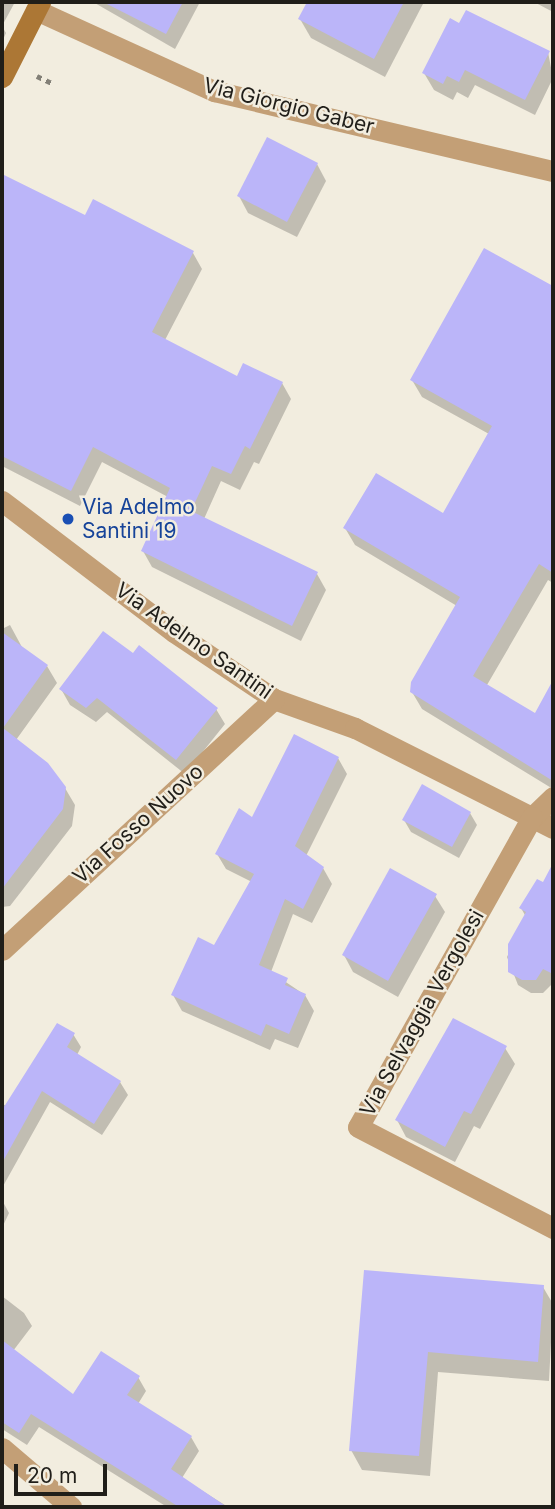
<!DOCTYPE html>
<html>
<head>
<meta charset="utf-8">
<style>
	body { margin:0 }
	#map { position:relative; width:555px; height:1509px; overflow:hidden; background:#f2eddf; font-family:Inter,sans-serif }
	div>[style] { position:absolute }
	.shadow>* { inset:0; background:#0003 }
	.building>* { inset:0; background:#bbb5f9 }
	.path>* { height:4.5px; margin-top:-2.25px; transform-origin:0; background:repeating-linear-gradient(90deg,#838077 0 5px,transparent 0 10px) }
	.minor>* { height:21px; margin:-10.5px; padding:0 10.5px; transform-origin:10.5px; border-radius:10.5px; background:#c39f76 }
	.secondary>* { height:21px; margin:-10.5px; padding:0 10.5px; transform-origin:10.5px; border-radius:10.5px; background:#ac7735 }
	.dots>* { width:19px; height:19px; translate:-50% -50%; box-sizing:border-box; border:4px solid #f2eddf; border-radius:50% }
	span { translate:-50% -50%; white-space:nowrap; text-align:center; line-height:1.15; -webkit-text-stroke:5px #f2eddf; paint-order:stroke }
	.street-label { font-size:21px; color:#201e19 }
	.transit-label { font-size:21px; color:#164399 }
	.left { translate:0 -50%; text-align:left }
	.frame { position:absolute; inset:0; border:4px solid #201e19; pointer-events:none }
	.scale { position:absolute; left:14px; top:1464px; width:93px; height:32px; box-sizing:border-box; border:4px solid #201e19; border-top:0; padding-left:9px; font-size:21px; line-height:24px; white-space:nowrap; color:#201e19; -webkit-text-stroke:5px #f2eddf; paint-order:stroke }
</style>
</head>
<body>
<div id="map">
	<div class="shadow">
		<i style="clip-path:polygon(2px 2px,15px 2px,2px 26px,6px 33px,2px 42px)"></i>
		<i style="clip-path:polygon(93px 2px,200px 2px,175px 49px)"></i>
		<i style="clip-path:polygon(309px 2px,424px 2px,385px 77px,311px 38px,300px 19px)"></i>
		<i style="clip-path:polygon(534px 2px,553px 2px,553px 12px)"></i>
		<i style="clip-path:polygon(548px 52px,553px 78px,535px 115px,475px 85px,468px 98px,457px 92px,453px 100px,434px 90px,424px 73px)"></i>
		<i style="clip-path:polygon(317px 164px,326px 181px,297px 237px,248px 213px,239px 196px)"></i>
		<i style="clip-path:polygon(2px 176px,85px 217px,193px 253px,202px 269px,165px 340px,238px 379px,282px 383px,291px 399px,259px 464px,254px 462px,240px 490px,221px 481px,204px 519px,317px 574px,326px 590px,301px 641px,152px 567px,143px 551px,168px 497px,102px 462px,80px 506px,2px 466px)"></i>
		<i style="clip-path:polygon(485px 250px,553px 288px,553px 583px,548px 580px,487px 685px,535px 715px,553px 683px,553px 789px,422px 709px,412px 692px,457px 606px,355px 545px,345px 528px,444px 516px,489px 434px,422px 397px,412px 380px)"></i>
		<i style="clip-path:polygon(10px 625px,23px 649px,47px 666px,57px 683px,16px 740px,65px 788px,75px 805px,72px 826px,10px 906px,2px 907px,2px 629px)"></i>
		<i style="clip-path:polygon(61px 689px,216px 709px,225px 724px,185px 774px,107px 712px,96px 722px,70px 705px)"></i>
		<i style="clip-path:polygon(338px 758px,347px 774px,306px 856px,323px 868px,332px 884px,312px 923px,293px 914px,271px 972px,305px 995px,314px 1011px,298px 1048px,275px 1039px,270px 1050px,182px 1011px,173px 995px,215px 947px,252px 882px,226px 869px,217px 854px,253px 819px)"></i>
		<i style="clip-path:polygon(470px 813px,477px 825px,459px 858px,411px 832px,404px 820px)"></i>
		<i style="clip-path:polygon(537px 881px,553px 890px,553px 983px,543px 993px,531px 993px,518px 985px,507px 957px,526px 917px,521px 908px)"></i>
		<i style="clip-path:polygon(435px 896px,445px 912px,398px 997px,353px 972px,344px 955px)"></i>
		<i style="clip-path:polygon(73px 1034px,81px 1047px,77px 1055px,120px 1082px,128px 1095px,102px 1135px,50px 1102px,2px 1188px,2px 1104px,7px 1106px)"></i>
		<i style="clip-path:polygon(505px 1048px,515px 1064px,480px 1129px,474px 1126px,455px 1162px,406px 1137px,397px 1120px)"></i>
		<i style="clip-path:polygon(2px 1200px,9px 1213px,2px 1228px)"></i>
		<i style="clip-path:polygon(366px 1272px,543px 1287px,553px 1304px,549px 1381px,438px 1372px,430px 1476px,362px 1470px,351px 1450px)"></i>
		<i style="clip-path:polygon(2px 1296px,24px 1313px,32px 1326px,13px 1351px,73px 1396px,138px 1377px,146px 1391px,138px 1404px,191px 1437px,199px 1451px,182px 1478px,228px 1507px,167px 1507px,39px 1427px,27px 1445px,2px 1429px)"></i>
	</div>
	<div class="building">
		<i style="clip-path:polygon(103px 2px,183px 2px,166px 34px)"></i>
		<i style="clip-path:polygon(307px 2px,404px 2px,374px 59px,298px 19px)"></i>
		<i style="clip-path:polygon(466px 10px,550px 51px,525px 100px,465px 70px,459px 82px,447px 76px,443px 84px,422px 73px,450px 18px,459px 23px)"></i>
		<i style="clip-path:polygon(267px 137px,318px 163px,287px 222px,237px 196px)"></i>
		<i style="clip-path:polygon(2px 174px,85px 215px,93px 199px,194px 251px,152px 332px,237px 376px,243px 363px,283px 382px,250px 449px,245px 446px,231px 474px,212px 466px,191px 511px,318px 572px,292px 626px,141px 551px,170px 488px,93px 447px,71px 491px,2px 456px)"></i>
		<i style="clip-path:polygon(484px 248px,553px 286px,553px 573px,539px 564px,473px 676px,535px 713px,553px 680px,553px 781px,410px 692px,411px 682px,460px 597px,343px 528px,376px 473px,443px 513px,492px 426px,410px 380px)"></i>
		<i style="clip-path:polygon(103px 631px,133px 653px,139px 645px,218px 708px,176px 760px,97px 698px,86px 708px,59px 689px)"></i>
		<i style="clip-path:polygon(2px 632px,48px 665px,3px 728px,48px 763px,66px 787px,63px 809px,2px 889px)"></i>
		<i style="clip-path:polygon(294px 734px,339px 757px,295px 846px,324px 867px,303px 909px,285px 899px,259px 965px,288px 978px,285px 985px,306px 994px,289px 1034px,266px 1024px,261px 1036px,171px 995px,198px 937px,214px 945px,254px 874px,215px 854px,239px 808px,252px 817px)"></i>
		<i style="clip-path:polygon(422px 784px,471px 812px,452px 847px,402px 820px)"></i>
		<i style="clip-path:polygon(553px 863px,553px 974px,543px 969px,536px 980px,522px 980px,508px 972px,508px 944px,526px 912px,519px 908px,537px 879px,543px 882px)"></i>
		<i style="clip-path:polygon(390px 868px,437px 894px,388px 981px,342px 955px)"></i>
		<i style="clip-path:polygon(453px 1018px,507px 1046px,471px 1114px,464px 1111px,445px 1147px,395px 1120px)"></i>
		<i style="clip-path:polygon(57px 1023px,75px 1033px,67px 1047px,121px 1081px,94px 1124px,42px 1091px,2px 1163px,2px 1110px)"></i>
		<i style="clip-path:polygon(364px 1270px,544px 1285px,538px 1362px,428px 1352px,419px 1456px,349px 1451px)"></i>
		<i style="clip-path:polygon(2px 1340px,73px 1394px,101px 1351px,140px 1376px,127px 1395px,192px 1436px,171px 1469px,227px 1507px,179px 1507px,31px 1414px,19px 1433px,2px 1422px)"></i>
	</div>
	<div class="path">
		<i style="left:37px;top:76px;width:17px;rotate:25deg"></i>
	</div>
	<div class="minor">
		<i style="left:36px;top:10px;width:196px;rotate:24.5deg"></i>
		<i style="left:214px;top:91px;width:348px;rotate:13.3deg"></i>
		<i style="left:2px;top:501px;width:216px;rotate:37.3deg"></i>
		<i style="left:174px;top:632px;width:120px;rotate:33.8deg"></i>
		<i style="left:274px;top:699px;width:86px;rotate:19.7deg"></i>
		<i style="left:355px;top:728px;width:222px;rotate:26.8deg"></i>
		<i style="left:553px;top:797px;width:29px;rotate:136deg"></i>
		<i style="left:532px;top:817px;width:355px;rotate:119.3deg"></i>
		<i style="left:358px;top:1127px;width:220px;rotate:27.4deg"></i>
		<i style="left:2px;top:950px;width:370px;rotate:-42.7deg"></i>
		<i style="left:2px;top:1448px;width:91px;rotate:40.5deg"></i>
	</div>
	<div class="secondary">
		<i style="left:2px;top:77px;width:84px;rotate:-63.1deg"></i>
	</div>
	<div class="dots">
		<i style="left:68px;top:519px;background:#1a4fb4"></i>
	</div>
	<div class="street-label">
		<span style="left:289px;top:106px;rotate:14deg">Via Giorgio Gaber</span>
		<span style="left:194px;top:641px;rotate:35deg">Via Adelmo Santini</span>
		<span style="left:138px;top:824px;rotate:-42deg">Via Fosso Nuovo</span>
		<span style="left:422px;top:1013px;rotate:-61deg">Via Selvaggia Vergolesi</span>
	</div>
	<div class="transit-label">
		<span class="left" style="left:82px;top:519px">Via Adelmo<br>Santini 19</span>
	</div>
	<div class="frame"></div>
	<div class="scale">20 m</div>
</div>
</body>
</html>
